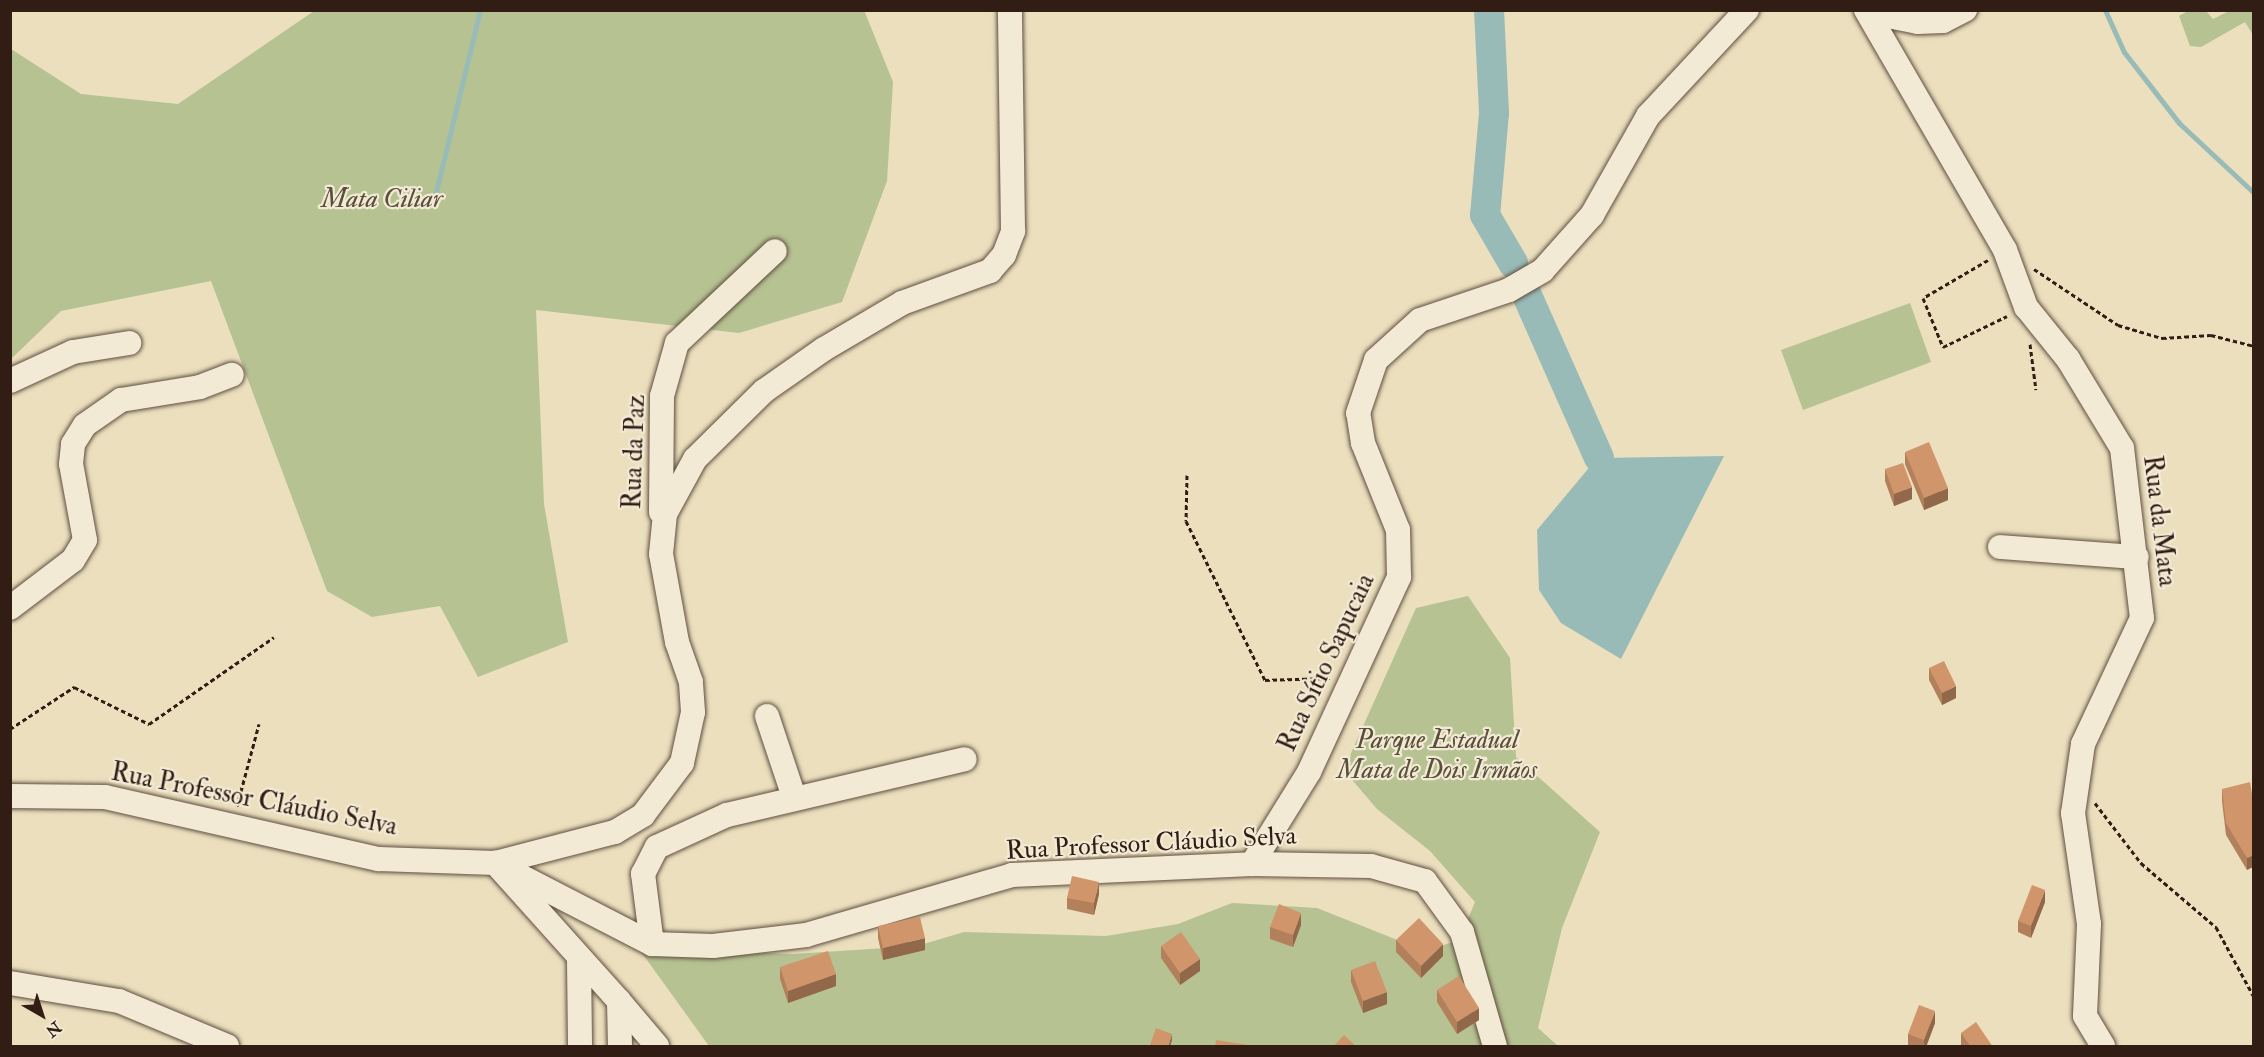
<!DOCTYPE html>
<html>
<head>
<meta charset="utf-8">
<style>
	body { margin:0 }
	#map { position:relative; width:2264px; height:1057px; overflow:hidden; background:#ebdfbe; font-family:"IM FELL Double Pica",serif }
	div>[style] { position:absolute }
	.green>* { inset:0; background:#b6c292 }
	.water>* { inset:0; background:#99bbb8 }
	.stream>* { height:5px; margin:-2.5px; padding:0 2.5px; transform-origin:2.5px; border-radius:2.5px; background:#99bbb8 }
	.river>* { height:30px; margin:-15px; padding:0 15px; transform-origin:15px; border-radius:15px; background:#99bbb8 }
	.path>* { height:3px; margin-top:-1.5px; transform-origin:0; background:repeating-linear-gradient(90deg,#321d15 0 4.5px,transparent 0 7.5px) }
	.roads { filter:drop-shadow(0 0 2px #604e3f) drop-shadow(0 0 2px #604e3f) }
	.minor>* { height:24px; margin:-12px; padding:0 12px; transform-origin:12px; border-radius:12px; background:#f2ead5 }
	.wall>* { inset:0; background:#b3805c }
	.shaded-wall>* { inset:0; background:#92684b }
	.building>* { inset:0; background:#d0956b }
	span { translate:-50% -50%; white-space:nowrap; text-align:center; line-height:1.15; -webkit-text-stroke:4.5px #f2ead5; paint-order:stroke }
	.park-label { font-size:26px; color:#5a4f3a; font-style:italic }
	.street-label { font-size:26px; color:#321d15 }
	.frame { position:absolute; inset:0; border:12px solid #321d15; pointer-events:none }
	.north { position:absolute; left:12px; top:985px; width:60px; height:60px; -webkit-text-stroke:4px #f2ead5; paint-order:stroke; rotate:141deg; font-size:16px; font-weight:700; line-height:24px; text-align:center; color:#321d15 }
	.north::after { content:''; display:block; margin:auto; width:21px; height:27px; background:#321d15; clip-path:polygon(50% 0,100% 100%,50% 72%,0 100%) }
</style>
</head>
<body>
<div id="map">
	<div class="green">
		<i style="clip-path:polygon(864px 10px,893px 82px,887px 181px,842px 302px,739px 333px,536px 310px,544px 504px,568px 642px,478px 677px,440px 606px,372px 617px,327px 591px,211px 281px,61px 311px,11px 359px,11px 49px,81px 94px,178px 104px,314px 11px)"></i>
		<i style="clip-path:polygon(2190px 10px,2206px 11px,2213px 19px,2229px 11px,2253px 11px,2253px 35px,2245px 22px,2201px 47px,2190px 46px,2179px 16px)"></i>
		<i style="clip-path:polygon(1910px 303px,1931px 362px,1803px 410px,1781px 350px)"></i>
		<i style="clip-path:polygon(1468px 596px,1510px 658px,1516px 757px,1600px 832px,1562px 928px,1538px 1028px,1558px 1046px,709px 1046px,639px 949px,793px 954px,917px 946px,964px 932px,1106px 936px,1178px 924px,1232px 903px,1317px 908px,1425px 951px,1459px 940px,1475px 902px,1430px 851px,1377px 809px,1348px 775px,1351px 753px,1416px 608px)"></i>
	</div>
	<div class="water">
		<i style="clip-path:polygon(1724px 456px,1621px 659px,1561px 623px,1539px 590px,1537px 530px,1588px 469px,1599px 458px)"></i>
	</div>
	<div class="stream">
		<i style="left:2105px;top:10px;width:46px;rotate:65.7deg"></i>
		<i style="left:2124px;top:52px;width:90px;rotate:52.2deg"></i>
		<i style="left:2179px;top:123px;width:103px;rotate:43deg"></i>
		<i style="left:436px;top:192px;width:187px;rotate:-76.4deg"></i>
	</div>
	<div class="river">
		<i style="left:1489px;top:10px;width:103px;rotate:87.2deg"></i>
		<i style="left:1494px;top:113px;width:102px;rotate:95deg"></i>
		<i style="left:1485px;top:215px;width:56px;rotate:59.7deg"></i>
		<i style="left:1526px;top:293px;width:180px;rotate:66.1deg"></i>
	</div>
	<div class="path">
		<i style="left:1988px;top:260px;width:75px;rotate:149.7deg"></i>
		<i style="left:1923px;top:298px;width:53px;rotate:67.8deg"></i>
		<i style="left:1943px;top:347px;width:71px;rotate:-25.8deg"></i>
		<i style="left:2034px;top:269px;width:101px;rotate:33.7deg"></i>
		<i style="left:2118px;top:325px;width:46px;rotate:16.5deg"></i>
		<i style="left:2162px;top:338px;width:49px;rotate:-3.5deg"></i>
		<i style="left:2211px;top:335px;width:44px;rotate:14.3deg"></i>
		<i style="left:2030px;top:344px;width:46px;rotate:82.6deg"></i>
		<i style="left:1187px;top:475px;width:46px;rotate:91.2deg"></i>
		<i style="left:1186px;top:521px;width:178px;rotate:63.6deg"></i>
		<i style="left:1265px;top:680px;width:65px;rotate:-1.8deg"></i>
		<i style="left:10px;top:729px;width:77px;rotate:-33.3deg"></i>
		<i style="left:74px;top:687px;width:84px;rotate:26.3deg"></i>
		<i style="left:149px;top:724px;width:152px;rotate:-34.8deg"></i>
		<i style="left:2095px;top:803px;width:76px;rotate:52.5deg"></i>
		<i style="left:2141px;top:863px;width:99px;rotate:40.5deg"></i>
		<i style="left:2216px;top:927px;width:80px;rotate:61.5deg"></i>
		<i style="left:237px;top:806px;width:85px;rotate:-75deg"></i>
	</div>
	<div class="roads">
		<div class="minor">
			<i style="left:1866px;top:10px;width:277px;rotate:59.9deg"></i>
			<i style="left:2005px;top:250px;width:61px;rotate:69.8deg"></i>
			<i style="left:2026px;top:307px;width:67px;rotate:51.1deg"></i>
			<i style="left:2068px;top:359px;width:104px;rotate:58.8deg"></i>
			<i style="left:2122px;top:448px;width:171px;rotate:83.3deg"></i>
			<i style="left:2142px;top:618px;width:139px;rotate:115.1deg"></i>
			<i style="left:2083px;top:744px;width:70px;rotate:98.2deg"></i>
			<i style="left:2073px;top:813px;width:112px;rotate:81.8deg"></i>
			<i style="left:2089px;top:924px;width:92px;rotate:92.5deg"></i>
			<i style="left:2085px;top:1016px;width:35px;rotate:59deg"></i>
			<i style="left:1868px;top:12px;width:51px;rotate:11.3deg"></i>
			<i style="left:1918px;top:22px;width:25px;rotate:-2deg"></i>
			<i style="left:1943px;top:21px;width:25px;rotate:-27deg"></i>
			<i style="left:10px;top:381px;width:69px;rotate:-24.7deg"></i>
			<i style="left:73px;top:352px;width:57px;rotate:-9.1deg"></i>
			<i style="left:661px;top:512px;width:116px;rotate:-89.5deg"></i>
			<i style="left:662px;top:396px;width:55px;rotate:-74.2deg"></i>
			<i style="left:677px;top:343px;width:134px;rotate:-43.2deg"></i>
			<i style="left:2000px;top:547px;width:137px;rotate:4.2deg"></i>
			<i style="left:10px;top:608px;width:79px;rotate:-37.3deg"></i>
			<i style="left:73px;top:560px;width:23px;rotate:-59deg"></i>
			<i style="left:85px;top:540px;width:77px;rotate:-100.4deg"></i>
			<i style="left:71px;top:464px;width:20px;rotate:-84deg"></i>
			<i style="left:73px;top:444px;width:22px;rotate:-58deg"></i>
			<i style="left:85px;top:425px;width:44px;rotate:-34.8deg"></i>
			<i style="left:121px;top:400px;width:80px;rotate:-9.3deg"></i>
			<i style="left:200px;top:387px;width:34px;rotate:-21deg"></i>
			<i style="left:767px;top:716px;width:85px;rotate:71.6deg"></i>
			<i style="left:10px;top:796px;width:95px;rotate:0.6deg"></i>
			<i style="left:105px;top:797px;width:281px;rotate:12.8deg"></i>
			<i style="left:379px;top:859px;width:116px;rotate:2deg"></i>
			<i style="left:495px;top:863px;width:177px;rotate:27.3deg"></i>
			<i style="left:652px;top:944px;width:61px;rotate:1.9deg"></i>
			<i style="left:713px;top:946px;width:94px;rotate:-6.7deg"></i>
			<i style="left:806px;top:935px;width:215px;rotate:-16.2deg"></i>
			<i style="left:1012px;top:875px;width:240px;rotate:-2.6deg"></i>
			<i style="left:1252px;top:864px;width:119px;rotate:1deg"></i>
			<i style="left:1371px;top:866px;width:56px;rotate:15.5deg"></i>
			<i style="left:1425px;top:881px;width:63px;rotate:54deg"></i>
			<i style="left:1462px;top:932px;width:119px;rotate:73.9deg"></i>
			<i style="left:1252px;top:864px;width:108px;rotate:-58.2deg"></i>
			<i style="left:1309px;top:772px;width:215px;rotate:-65.2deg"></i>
			<i style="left:1399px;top:577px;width:47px;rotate:-91.2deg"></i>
			<i style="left:1398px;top:530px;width:94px;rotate:-111.9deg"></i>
			<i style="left:1363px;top:443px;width:30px;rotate:-99deg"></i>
			<i style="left:1358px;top:413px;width:56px;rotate:-71.2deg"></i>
			<i style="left:1376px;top:360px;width:59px;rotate:-42.3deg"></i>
			<i style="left:1420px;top:320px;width:94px;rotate:-18.6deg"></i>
			<i style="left:1509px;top:290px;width:39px;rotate:-30deg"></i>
			<i style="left:1543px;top:270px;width:74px;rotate:-48.3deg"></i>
			<i style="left:1592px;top:215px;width:114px;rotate:-60.5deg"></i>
			<i style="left:1648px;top:116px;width:145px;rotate:-47deg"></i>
			<i style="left:652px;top:944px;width:71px;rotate:-97.3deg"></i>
			<i style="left:643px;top:874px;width:30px;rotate:-63deg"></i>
			<i style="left:657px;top:847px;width:77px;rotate:-24.6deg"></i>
			<i style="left:727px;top:815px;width:244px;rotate:-13.2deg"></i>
			<i style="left:579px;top:961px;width:85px;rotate:89.3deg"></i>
			<i style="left:10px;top:983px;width:110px;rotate:9.4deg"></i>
			<i style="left:119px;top:1001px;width:117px;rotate:22.6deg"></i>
			<i style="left:619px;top:1001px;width:59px;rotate:49.8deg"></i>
			<i style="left:620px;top:1046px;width:45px;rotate:-91.3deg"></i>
			<i style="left:619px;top:1001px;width:186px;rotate:-131.9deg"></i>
			<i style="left:495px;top:863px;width:124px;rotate:-14.5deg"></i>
			<i style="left:615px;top:832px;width:33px;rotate:-31deg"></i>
			<i style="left:643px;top:815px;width:65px;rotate:-53.1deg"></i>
			<i style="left:682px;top:763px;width:52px;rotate:-77.8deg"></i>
			<i style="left:693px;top:712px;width:30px;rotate:-94deg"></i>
			<i style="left:691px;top:682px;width:42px;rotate:-109.3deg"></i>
			<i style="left:677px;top:642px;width:89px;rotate:-100.3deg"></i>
			<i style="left:661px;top:554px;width:40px;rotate:-84.3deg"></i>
			<i style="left:665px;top:514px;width:63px;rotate:-61.4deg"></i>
			<i style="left:695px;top:459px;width:97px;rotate:-44.6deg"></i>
			<i style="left:764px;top:391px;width:73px;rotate:-35deg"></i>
			<i style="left:824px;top:349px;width:91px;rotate:-30.5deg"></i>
			<i style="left:902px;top:303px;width:94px;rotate:-20deg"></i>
			<i style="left:990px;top:271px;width:21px;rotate:-49deg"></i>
			<i style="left:1004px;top:255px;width:26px;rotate:-69deg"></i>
			<i style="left:1013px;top:231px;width:221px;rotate:-90.8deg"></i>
		</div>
	</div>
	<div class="wall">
		<i style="clip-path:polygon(1905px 452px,1948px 500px,1924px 510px,1905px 464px)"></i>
		<i style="clip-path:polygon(1885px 469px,1912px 499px,1894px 506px,1885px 481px)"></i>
		<i style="clip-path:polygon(1929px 668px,1956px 698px,1942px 705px,1929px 680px)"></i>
		<i style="clip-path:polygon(2222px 789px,2253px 800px,2247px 870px,2226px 835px,2222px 801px)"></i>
		<i style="clip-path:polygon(1099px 894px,1094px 915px,1067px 909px,1067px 898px)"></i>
		<i style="clip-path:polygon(2045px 902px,2031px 938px,2018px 932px,2018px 921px)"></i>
		<i style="clip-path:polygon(1301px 925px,1293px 947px,1270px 939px,1270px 927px)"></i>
		<i style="clip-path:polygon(878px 926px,925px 950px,883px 960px,878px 938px)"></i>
		<i style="clip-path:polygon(1396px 940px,1443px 956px,1421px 978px,1396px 952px)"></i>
		<i style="clip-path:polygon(1161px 946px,1200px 971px,1180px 985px,1161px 958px)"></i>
		<i style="clip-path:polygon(780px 967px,836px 986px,788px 1003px,780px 979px)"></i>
		<i style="clip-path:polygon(1351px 970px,1387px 1004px,1363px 1013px,1351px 982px)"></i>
		<i style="clip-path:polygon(1437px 990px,1479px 1020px,1457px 1034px,1437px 1002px)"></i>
		<i style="clip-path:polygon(1935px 1023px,1926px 1047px,1908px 1046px,1908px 1034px)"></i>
		<i style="clip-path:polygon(1961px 1033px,1993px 1047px,1963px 1047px,1961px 1045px)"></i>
	</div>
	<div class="shaded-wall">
		<i style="clip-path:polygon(1912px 487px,1912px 499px,1894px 506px,1894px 494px)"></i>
		<i style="clip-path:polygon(1948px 488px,1948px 500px,1924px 510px,1924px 498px)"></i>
		<i style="clip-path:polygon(1956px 686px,1956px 698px,1942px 705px,1942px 693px)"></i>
		<i style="clip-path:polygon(2253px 855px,2253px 867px,2247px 870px,2247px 858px)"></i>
		<i style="clip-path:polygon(1099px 882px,1099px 894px,1094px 915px,1094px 903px)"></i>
		<i style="clip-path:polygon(2045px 890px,2045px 902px,2031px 938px,2031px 926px)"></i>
		<i style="clip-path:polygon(1301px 913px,1301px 925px,1293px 947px,1293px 935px)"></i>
		<i style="clip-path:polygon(925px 938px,925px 950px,883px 960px,883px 948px)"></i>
		<i style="clip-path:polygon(1443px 944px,1443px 956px,1421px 978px,1421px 966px)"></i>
		<i style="clip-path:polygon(1200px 959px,1200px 971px,1180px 985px,1180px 973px)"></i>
		<i style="clip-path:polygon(836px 974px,836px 986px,788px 1003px,788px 991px)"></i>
		<i style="clip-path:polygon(1387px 992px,1387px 1004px,1363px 1013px,1363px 1001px)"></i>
		<i style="clip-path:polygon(1479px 1008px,1479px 1020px,1457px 1034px,1457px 1022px)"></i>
		<i style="clip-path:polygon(1935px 1011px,1935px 1023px,1926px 1047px,1924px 1047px,1924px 1040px)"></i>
		<i style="clip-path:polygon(1172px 1034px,1172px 1040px,1170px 1047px,1168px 1047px)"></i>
	</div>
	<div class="building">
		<i style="clip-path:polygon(1929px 442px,1948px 488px,1924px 498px,1905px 452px)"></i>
		<i style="clip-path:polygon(1903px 463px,1912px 487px,1894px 494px,1885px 469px)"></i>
		<i style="clip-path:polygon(1944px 661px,1956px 686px,1942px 693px,1929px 668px)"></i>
		<i style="clip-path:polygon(2250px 782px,2253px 800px,2253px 855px,2247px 858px,2226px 823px,2222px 789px)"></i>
		<i style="clip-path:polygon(1072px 876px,1099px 882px,1094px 903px,1067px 898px)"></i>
		<i style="clip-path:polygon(2032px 885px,2045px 890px,2031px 926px,2018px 921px)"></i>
		<i style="clip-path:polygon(1279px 904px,1301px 913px,1293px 935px,1270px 927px)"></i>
		<i style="clip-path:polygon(920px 917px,925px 938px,883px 948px,878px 926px)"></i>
		<i style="clip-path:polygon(1419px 918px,1443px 944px,1421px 966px,1396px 940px)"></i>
		<i style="clip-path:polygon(1181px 932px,1200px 959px,1180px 973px,1161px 946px)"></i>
		<i style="clip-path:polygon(828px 951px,836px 974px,788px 991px,780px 967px)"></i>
		<i style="clip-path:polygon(1375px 961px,1387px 992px,1363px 1001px,1351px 970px)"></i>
		<i style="clip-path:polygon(1459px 976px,1479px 1008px,1457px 1022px,1437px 990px)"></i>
		<i style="clip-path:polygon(1919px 1005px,1935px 1011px,1924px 1040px,1908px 1034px)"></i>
		<i style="clip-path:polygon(1976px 1022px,1993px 1047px,1971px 1047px,1961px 1033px)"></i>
		<i style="clip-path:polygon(1156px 1028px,1172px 1034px,1168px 1047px,1155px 1047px,1150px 1045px)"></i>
		<i style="clip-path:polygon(1344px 1035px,1357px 1047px,1333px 1047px)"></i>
		<i style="clip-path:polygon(1216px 1040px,1248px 1045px,1248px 1047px,1215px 1047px)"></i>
	</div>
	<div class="park-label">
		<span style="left:382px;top:200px">Mata Ciliar</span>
		<span style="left:1437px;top:756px">Parque Estadual<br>Mata de Dois Irmãos</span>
	</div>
	<div class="street-label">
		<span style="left:635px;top:452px;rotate:-88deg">Rua da Paz</span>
		<span style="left:2159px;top:521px;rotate:83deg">Rua da Mata</span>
		<span style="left:1327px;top:663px;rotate:-65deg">Rua Sítio Sapucaia</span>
		<span style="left:254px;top:800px;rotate:11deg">Rua Professor Cláudio Selva</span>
		<span style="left:1151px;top:844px;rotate:-3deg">Rua Professor Cláudio Selva</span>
	</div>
	<div class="frame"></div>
	<div class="north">N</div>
</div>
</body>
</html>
